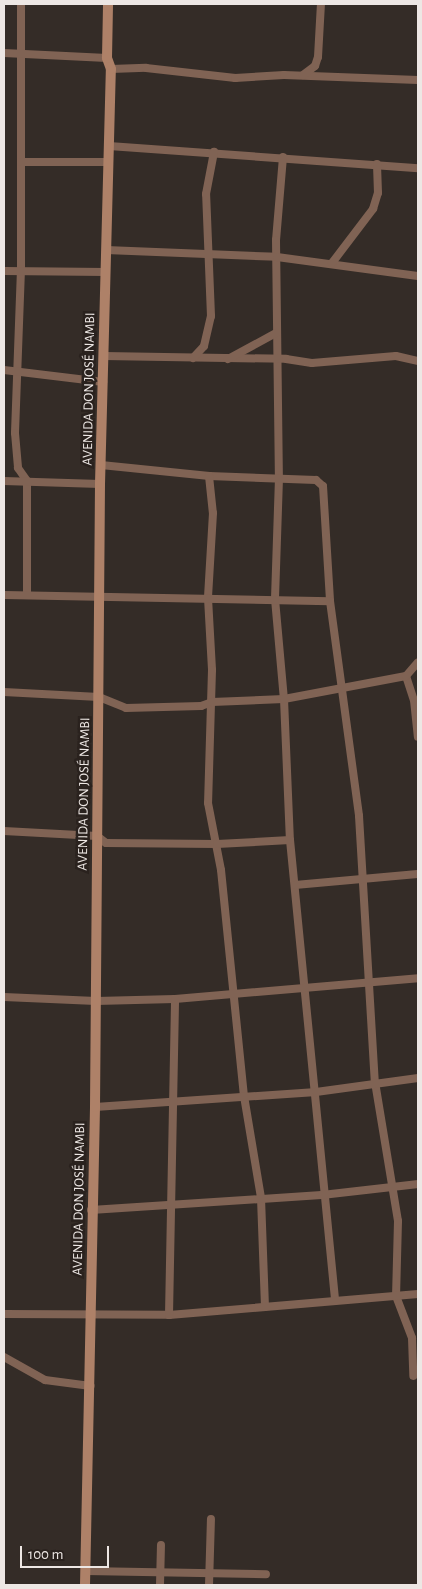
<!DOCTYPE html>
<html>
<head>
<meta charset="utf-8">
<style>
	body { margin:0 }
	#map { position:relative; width:422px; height:1589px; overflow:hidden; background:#342c27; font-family:"Alegreya Sans",sans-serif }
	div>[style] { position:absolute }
	.street>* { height:8px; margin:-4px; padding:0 4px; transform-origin:4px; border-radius:4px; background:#806354 }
	.secondary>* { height:10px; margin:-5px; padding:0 5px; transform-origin:5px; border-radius:5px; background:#ae8168 }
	span { translate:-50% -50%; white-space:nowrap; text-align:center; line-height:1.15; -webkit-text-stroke:5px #2a221e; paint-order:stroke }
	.street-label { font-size:14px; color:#ede7e4 }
	.frame { position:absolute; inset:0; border:5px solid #ede7e4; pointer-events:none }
	.scale { position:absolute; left:20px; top:1546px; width:89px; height:22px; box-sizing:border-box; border:2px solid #ede7e4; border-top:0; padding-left:6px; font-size:15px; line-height:18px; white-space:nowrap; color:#ede7e4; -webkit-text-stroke:4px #2a221e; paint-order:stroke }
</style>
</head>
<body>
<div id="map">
	<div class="street">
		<i style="left:21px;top:4px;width:265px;rotate:90deg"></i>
		<i style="left:21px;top:269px;width:164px;rotate:92.1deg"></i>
		<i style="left:15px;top:433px;width:35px;rotate:85deg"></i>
		<i style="left:18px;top:468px;width:16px;rotate:55deg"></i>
		<i style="left:27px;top:481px;width:114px;rotate:90deg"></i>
		<i style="left:4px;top:53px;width:103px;rotate:2.8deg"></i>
		<i style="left:111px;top:69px;width:35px;rotate:-2deg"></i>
		<i style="left:146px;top:68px;width:90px;rotate:6.4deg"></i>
		<i style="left:235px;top:78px;width:49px;rotate:-3.5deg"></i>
		<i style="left:284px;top:75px;width:134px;rotate:2.1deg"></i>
		<i style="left:303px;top:75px;width:15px;rotate:-37deg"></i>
		<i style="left:315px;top:66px;width:9px;rotate:-72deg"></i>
		<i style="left:318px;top:57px;width:53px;rotate:-86.8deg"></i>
		<i style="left:109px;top:146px;width:310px;rotate:4.1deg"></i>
		<i style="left:283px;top:157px;width:83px;rotate:94.8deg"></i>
		<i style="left:276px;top:240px;width:238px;rotate:89.3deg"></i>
		<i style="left:279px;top:478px;width:121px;rotate:91.9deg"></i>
		<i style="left:275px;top:599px;width:100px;rotate:84.9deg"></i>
		<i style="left:284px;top:699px;width:141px;rotate:87.6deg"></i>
		<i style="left:290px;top:840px;width:463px;rotate:84.4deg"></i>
		<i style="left:21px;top:162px;width:87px"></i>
		<i style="left:106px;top:250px;width:171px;rotate:2.3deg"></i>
		<i style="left:277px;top:257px;width:142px;rotate:7.7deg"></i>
		<i style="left:332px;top:263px;width:68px;rotate:-52.8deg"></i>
		<i style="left:373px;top:209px;width:17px;rotate:-73deg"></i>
		<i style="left:378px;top:193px;width:29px;rotate:-92deg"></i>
		<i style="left:4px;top:271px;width:102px;rotate:0.6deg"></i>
		<i style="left:104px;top:356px;width:182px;rotate:0.9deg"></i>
		<i style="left:286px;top:359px;width:26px;rotate:9deg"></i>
		<i style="left:312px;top:363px;width:84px;rotate:-4.8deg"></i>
		<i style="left:396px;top:356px;width:23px;rotate:13deg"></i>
		<i style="left:193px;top:358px;width:16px;rotate:-47deg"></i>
		<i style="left:204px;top:346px;width:31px;rotate:-77deg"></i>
		<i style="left:211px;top:316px;width:122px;rotate:-92.3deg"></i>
		<i style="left:206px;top:194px;width:43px;rotate:-79.2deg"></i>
		<i style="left:228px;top:359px;width:55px;rotate:-28.4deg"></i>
		<i style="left:4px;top:370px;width:100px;rotate:6.9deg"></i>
		<i style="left:101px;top:465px;width:109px;rotate:5.8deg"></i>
		<i style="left:209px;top:476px;width:107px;rotate:2.1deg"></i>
		<i style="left:316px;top:480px;width:9px;rotate:41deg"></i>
		<i style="left:323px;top:486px;width:115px;rotate:86.5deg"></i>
		<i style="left:330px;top:601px;width:217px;rotate:82.3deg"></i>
		<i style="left:359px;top:816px;width:266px;rotate:86.6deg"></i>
		<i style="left:375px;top:1082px;width:141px;rotate:80.6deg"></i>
		<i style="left:398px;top:1221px;width:75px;rotate:91.5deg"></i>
		<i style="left:396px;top:1296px;width:45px;rotate:69.1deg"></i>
		<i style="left:412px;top:1338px;width:38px;rotate:88deg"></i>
		<i style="left:209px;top:476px;width:37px;rotate:84deg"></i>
		<i style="left:213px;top:513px;width:85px;rotate:93.4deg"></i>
		<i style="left:208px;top:598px;width:72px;rotate:86.8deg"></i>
		<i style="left:212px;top:670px;width:133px;rotate:91.7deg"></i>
		<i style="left:208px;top:803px;width:68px;rotate:79deg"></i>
		<i style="left:221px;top:870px;width:227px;rotate:84.2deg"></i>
		<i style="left:244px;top:1096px;width:103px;rotate:80.5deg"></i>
		<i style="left:261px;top:1198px;width:109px;rotate:87.9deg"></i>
		<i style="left:4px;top:481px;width:96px;rotate:1.8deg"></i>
		<i style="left:4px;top:595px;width:326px;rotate:1.1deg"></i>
		<i style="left:406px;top:676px;width:25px;rotate:72deg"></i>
		<i style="left:414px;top:700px;width:37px;rotate:84deg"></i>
		<i style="left:4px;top:692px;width:95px;rotate:3deg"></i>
		<i style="left:99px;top:697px;width:29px;rotate:22deg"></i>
		<i style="left:126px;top:708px;width:75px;rotate:-1.5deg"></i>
		<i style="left:201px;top:706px;width:12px;rotate:-20deg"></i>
		<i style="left:212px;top:702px;width:72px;rotate:-2.4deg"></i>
		<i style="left:284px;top:699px;width:124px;rotate:-10.7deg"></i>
		<i style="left:406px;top:676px;width:18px;rotate:-49deg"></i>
		<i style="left:4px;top:831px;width:93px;rotate:3.1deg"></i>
		<i style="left:97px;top:836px;width:11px;rotate:38deg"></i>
		<i style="left:106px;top:843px;width:111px;rotate:0.5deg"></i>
		<i style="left:217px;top:844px;width:73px;rotate:-3.1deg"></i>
		<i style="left:295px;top:885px;width:123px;rotate:-5.1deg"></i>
		<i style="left:4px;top:997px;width:92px;rotate:2.5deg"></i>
		<i style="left:96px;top:1001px;width:79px;rotate:-1.5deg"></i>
		<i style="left:175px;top:999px;width:244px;rotate:-4.9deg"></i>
		<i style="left:95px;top:1107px;width:222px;rotate:-3.9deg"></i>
		<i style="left:316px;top:1092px;width:103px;rotate:-7.8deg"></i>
		<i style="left:91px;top:1210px;width:231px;rotate:-3.7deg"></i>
		<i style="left:322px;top:1195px;width:97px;rotate:-6.5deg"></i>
		<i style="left:4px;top:1314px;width:165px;rotate:0.3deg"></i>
		<i style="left:169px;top:1315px;width:250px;rotate:-4.8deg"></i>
		<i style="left:169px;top:1315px;width:316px;rotate:-88.9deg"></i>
		<i style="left:4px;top:1357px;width:47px;rotate:29.3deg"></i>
		<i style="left:45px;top:1380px;width:46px;rotate:7.4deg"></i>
		<i style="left:86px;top:1571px;width:180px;rotate:1deg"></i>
		<i style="left:160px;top:1585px;width:40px;rotate:-88.6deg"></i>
		<i style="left:209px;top:1585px;width:66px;rotate:-88.3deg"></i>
	</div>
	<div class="secondary">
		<i style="left:85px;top:1585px;width:478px;rotate:-88.8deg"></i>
		<i style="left:95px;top:1107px;width:623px;rotate:-89.54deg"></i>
		<i style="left:100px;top:484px;width:415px;rotate:-88.5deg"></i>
		<i style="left:111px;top:69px;width:12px;rotate:-110deg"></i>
		<i style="left:107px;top:58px;width:54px;rotate:-88.9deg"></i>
	</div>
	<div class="street-label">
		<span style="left:89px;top:389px;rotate:-89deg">AVENIDA DON JOSÉ NAMBI</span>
		<span style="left:84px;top:794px;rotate:-89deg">AVENIDA DON JOSÉ NAMBI</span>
		<span style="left:79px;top:1199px;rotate:-89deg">AVENIDA DON JOSÉ NAMBI</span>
	</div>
	<div class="frame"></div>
	<div class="scale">100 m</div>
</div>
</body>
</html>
